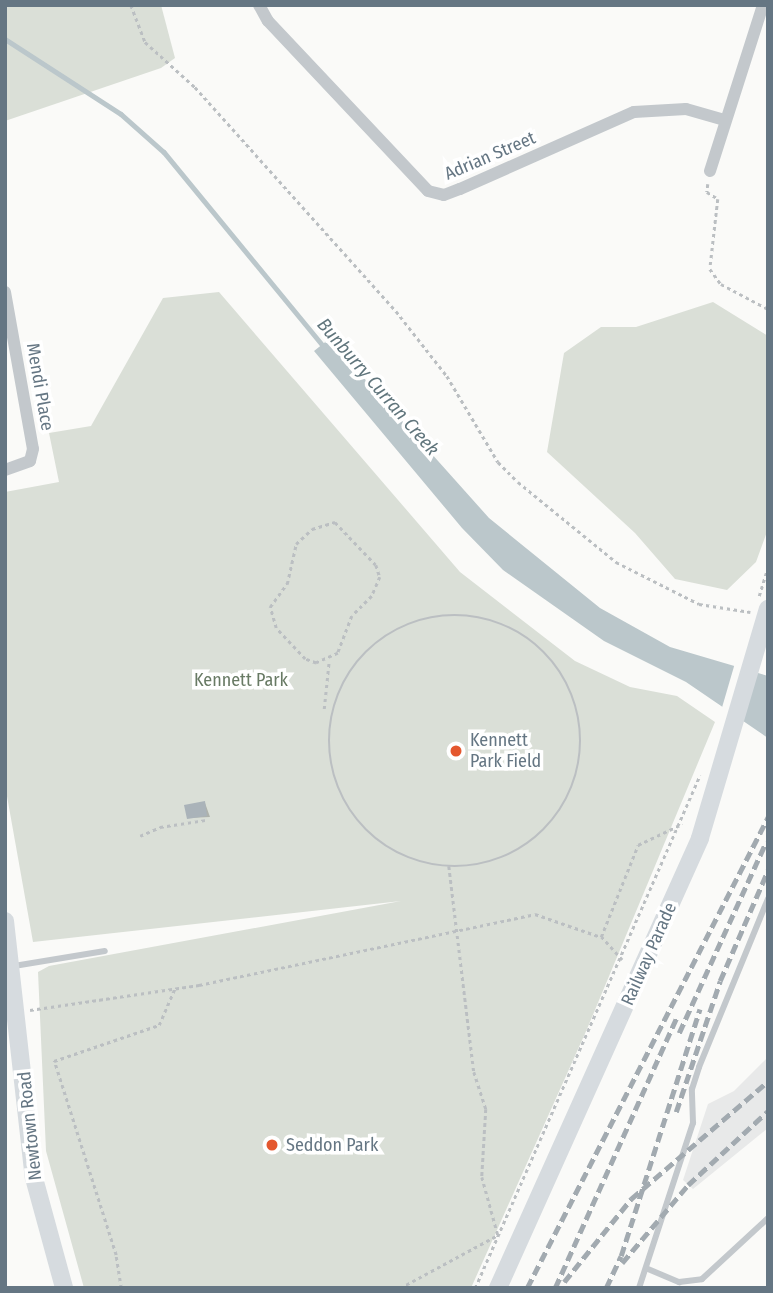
<!DOCTYPE html>
<html>
<head>
<meta charset="utf-8">
<style>
	body { margin:0 }
	#map { position:relative; width:773px; height:1293px; overflow:hidden; background:#fafaf8; font-family:"Fira Sans Condensed",sans-serif }
	div>[style] { position:absolute }
	.built>* { inset:0; background:#e8e9e9 }
	.green>* { inset:0; background:#dadfd7 }
	.water>* { inset:0; background:#bbc7cb }
	.pier>* { inset:0; background:#fafaf8 }
	.shadow>* { inset:0; background:#0003 }
	.stream>* { height:4.5px; margin:-2.25px; padding:0 2.25px; transform-origin:2.25px; border-radius:2.25px; background:#bbc7cb }
	.building>* { inset:0; background:#aab3b9 }
	.path>* { height:2.5px; margin-top:-1.25px; transform-origin:0; background:repeating-linear-gradient(90deg,#bbbfc2 0 3.5px,transparent 0 7px) }
	.path>.ring { margin:-1.25px; padding:0; box-sizing:content-box; background:none; border:2.5px solid #bbbfc2; border-radius:50% }
	.lane>* { height:6px; margin:-3px; padding:0 3px; transform-origin:3px; border-radius:3px; background:#c3c8cc }
	.street>* { height:12px; margin:-6px; padding:0 6px; transform-origin:6px; border-radius:6px; background:#c3c8cc }
	.secondary>* { height:18px; margin:-9px; padding:0 9px; transform-origin:9px; border-radius:9px; background:#d6dbdf }
	.rail>* { height:4.5px; margin-top:-2.25px; transform-origin:0; background:repeating-linear-gradient(90deg,#a2aab0 0 10px,transparent 0 15px) }
	.dots>* { width:19px; height:19px; translate:-50% -50%; box-sizing:border-box; border:4px solid #fff; border-radius:50% }
	span { translate:-50% -50%; white-space:nowrap; text-align:center; line-height:1.15; -webkit-text-stroke:7px #fff; paint-order:stroke }
	.street-label { font-size:18px; color:#657683 }
	.park-label { font-size:18px; color:#687a64 }
	.poi-label { font-size:18px; color:#657683 }
	.left { translate:0 -50%; text-align:left }
	.water-label { font-size:19px; color:#60757c; font-style:italic }
	.frame { position:absolute; inset:0; border:7px solid #657683; pointer-events:none }
</style>
</head>
<body>
<div id="map">
	<div class="built">
		<i style="clip-path:polygon(768px 1057px,768px 1128px,693px 1189px,683px 1180px,708px 1104px,734px 1091px)"></i>
	</div>
	<div class="green">
		<i style="clip-path:polygon(5px 5px,161px 5px,175px 58px,161px 68px,5px 121px)"></i>
		<i style="clip-path:polygon(219px 292px,460px 572px,575px 661px,630px 687px,677px 696px,715px 722px,587px 1029px,471px 1288px,84px 1288px,46px 1151px,38px 972px,49px 966px,401px 901px,33px 942px,5px 785px,5px 492px,59px 482px,49px 433px,91px 426px,163px 298px)"></i>
		<i style="clip-path:polygon(713px 302px,768px 336px,768px 529px,756px 562px,727px 590px,675px 579px,635px 533px,547px 452px,564px 353px,601px 327px,636px 327px)"></i>
	</div>
	<div class="water">
		<i style="clip-path:polygon(329px 339px,489px 518px,600px 608px,670px 647px,768px 676px,768px 738px,686px 682px,604px 641px,503px 570px,462px 528px,314px 351px)"></i>
	</div>
	<div class="pier">
		<i style="clip-path:polygon(735px 663px,757px 669px,741px 725px,721px 711px)"></i>
	</div>
	<div class="shadow">
		<i style="clip-path:polygon(205px 803px,210px 817px,188px 818px)"></i>
	</div>
	<div class="stream">
		<i style="left:5px;top:39px;width:138px;rotate:32.9deg"></i>
		<i style="left:121px;top:114px;width:57px;rotate:41.5deg"></i>
		<i style="left:164px;top:152px;width:252px;rotate:50.6deg"></i>
	</div>
	<div class="building">
		<i style="clip-path:polygon(205px 801px,207px 816px,187px 819px,184px 805px)"></i>
	</div>
	<div class="path">
		<i style="left:131px;top:5px;width:40px;rotate:69deg"></i>
		<i style="left:145px;top:42px;width:67px;rotate:42deg"></i>
		<i style="left:195px;top:87px;width:301px;rotate:48.1deg"></i>
		<i style="left:396px;top:311px;width:83px;rotate:51.9deg"></i>
		<i style="left:447px;top:376px;width:100px;rotate:59.3deg"></i>
		<i style="left:498px;top:462px;width:28px;rotate:45deg"></i>
		<i style="left:518px;top:482px;width:127px;rotate:39.2deg"></i>
		<i style="left:616px;top:562px;width:93px;rotate:26.8deg"></i>
		<i style="left:699px;top:604px;width:52px;rotate:8.9deg"></i>
		<i style="left:708px;top:184px;width:8px;rotate:97deg"></i>
		<i style="left:707px;top:192px;width:13px;rotate:32deg"></i>
		<i style="left:718px;top:199px;width:70px;rotate:96.5deg"></i>
		<i style="left:710px;top:269px;width:19px;rotate:54deg"></i>
		<i style="left:721px;top:284px;width:53px;rotate:28deg"></i>
		<i style="left:335px;top:522px;width:59px;rotate:46.4deg"></i>
		<i style="left:376px;top:565px;width:13px;rotate:72deg"></i>
		<i style="left:380px;top:577px;width:21px;rotate:113deg"></i>
		<i style="left:372px;top:596px;width:28px;rotate:135deg"></i>
		<i style="left:352px;top:616px;width:40px;rotate:111deg"></i>
		<i style="left:338px;top:653px;width:24px;rotate:156deg"></i>
		<i style="left:316px;top:663px;width:12px;rotate:-160deg"></i>
		<i style="left:305px;top:659px;width:42px;rotate:-133.1deg"></i>
		<i style="left:276px;top:628px;width:22px;rotate:-106deg"></i>
		<i style="left:270px;top:607px;width:29px;rotate:-54deg"></i>
		<i style="left:287px;top:584px;width:41px;rotate:-77.3deg"></i>
		<i style="left:296px;top:544px;width:22px;rotate:-43deg"></i>
		<i style="left:312px;top:529px;width:24px;rotate:-17deg"></i>
		<i style="left:759px;top:596px;width:30px;rotate:-73deg"></i>
		<i class="ring" style="left:329px;top:615px;width:249.5px;height:249.5px"></i>
		<i style="left:324px;top:709px;width:48px;rotate:-84.1deg"></i>
		<i style="left:140px;top:836px;width:22px;rotate:-24deg"></i>
		<i style="left:160px;top:827px;width:47px;rotate:-8.7deg"></i>
		<i style="left:449px;top:866px;width:208px;rotate:83.1deg"></i>
		<i style="left:474px;top:1072px;width:39px;rotate:72deg"></i>
		<i style="left:486px;top:1109px;width:68px;rotate:93.4deg"></i>
		<i style="left:482px;top:1177px;width:60px;rotate:74.6deg"></i>
		<i style="left:622px;top:960px;width:31px;rotate:-132deg"></i>
		<i style="left:601px;top:937px;width:99px;rotate:-68.1deg"></i>
		<i style="left:638px;top:845px;width:49px;rotate:-25.5deg"></i>
		<i style="left:30px;top:1010px;width:171px;rotate:-8.4deg"></i>
		<i style="left:199px;top:985px;width:343px;rotate:-11.9deg"></i>
		<i style="left:535px;top:914px;width:70px;rotate:19.2deg"></i>
		<i style="left:121px;top:1288px;width:33px;rotate:-99deg"></i>
		<i style="left:116px;top:1255px;width:204px;rotate:-107.7deg"></i>
		<i style="left:54px;top:1061px;width:111px;rotate:-18.9deg"></i>
		<i style="left:159px;top:1025px;width:40px;rotate:-66.6deg"></i>
		<i style="left:400px;top:1288px;width:111px;rotate:-28.4deg"></i>
		<i style="left:475px;top:1288px;width:560px;rotate:-66.32deg"></i>
	</div>
	<div class="lane">
		<i style="left:14px;top:966px;width:92px;rotate:-9.4deg"></i>
		<i style="left:648px;top:1269px;width:34px;rotate:23deg"></i>
		<i style="left:679px;top:1282px;width:23px;rotate:-7deg"></i>
		<i style="left:702px;top:1279px;width:90px;rotate:-42.7deg"></i>
		<i style="left:639px;top:1288px;width:174px;rotate:-71.9deg"></i>
		<i style="left:693px;top:1123px;width:34px;rotate:-92deg"></i>
		<i style="left:692px;top:1089px;width:23px;rotate:-72deg"></i>
		<i style="left:699px;top:1067px;width:182px;rotate:-67.7deg"></i>
	</div>
	<div class="street">
		<i style="left:259px;top:5px;width:18px;rotate:61deg"></i>
		<i style="left:268px;top:21px;width:233px;rotate:46.7deg"></i>
		<i style="left:428px;top:191px;width:16px;rotate:14deg"></i>
		<i style="left:444px;top:195px;width:17px;rotate:-21deg"></i>
		<i style="left:460px;top:189px;width:190px;rotate:-23.9deg"></i>
		<i style="left:634px;top:112px;width:52px;rotate:-3.3deg"></i>
		<i style="left:686px;top:109px;width:40px;rotate:16deg"></i>
		<i style="left:710px;top:171px;width:174px;rotate:-72.3deg"></i>
		<i style="left:5px;top:292px;width:159px;rotate:79.9deg"></i>
		<i style="left:33px;top:449px;width:12px;rotate:104deg"></i>
		<i style="left:30px;top:461px;width:27px;rotate:160deg"></i>
	</div>
	<div class="secondary">
		<i style="left:5px;top:921px;width:259px;rotate:83.6deg"></i>
		<i style="left:34px;top:1178px;width:114px;rotate:74.7deg"></i>
		<i style="left:498px;top:1288px;width:493px;rotate:-65.8deg"></i>
		<i style="left:700px;top:838px;width:239px;rotate:-73.5deg"></i>
	</div>
	<div class="rail">
		<i style="left:679px;top:1033px;width:210px;rotate:-65.5deg"></i>
		<i style="left:676px;top:1112px;width:138px;rotate:-71.4deg"></i>
		<i style="left:720px;top:981px;width:121px;rotate:-66.6deg"></i>
		<i style="left:622px;top:1263px;width:102px;rotate:-49.8deg"></i>
		<i style="left:688px;top:1185px;width:109px;rotate:-42.8deg"></i>
		<i style="left:564px;top:1282px;width:107px;rotate:-51.1deg"></i>
		<i style="left:631px;top:1199px;width:181px;rotate:-40.7deg"></i>
		<i style="left:527px;top:1288px;width:529px;rotate:-62.9deg"></i>
		<i style="left:555px;top:1288px;width:297px;rotate:-65.8deg"></i>
		<i style="left:606px;top:1288px;width:35px;rotate:-65deg"></i>
		<i style="left:621px;top:1256px;width:259px;rotate:-72.3deg"></i>
	</div>
	<div class="dots">
		<i style="left:456px;top:751px;background:#e4572e"></i>
		<i style="left:272px;top:1145px;background:#e4572e"></i>
	</div>
	<div class="street-label">
		<span style="left:490px;top:156px;rotate:-23deg">Adrian Street</span>
		<span style="left:40px;top:387px;rotate:80deg">Mendi Place</span>
		<span style="left:649px;top:954px;rotate:-66deg">Railway Parade</span>
		<span style="left:30px;top:1126px;rotate:-96deg">Newtown Road</span>
	</div>
	<div class="park-label">
		<span style="left:241px;top:680px">Kennett Park</span>
	</div>
	<div class="poi-label">
		<span class="left" style="left:470px;top:751px">Kennett<br>Park Field</span>
		<span class="left" style="left:286px;top:1145px">Seddon Park</span>
	</div>
	<div class="water-label">
		<span style="left:378px;top:387px;rotate:49deg">Bunburry Curran Creek</span>
	</div>
	<div class="frame"></div>
</div>
</body>
</html>
